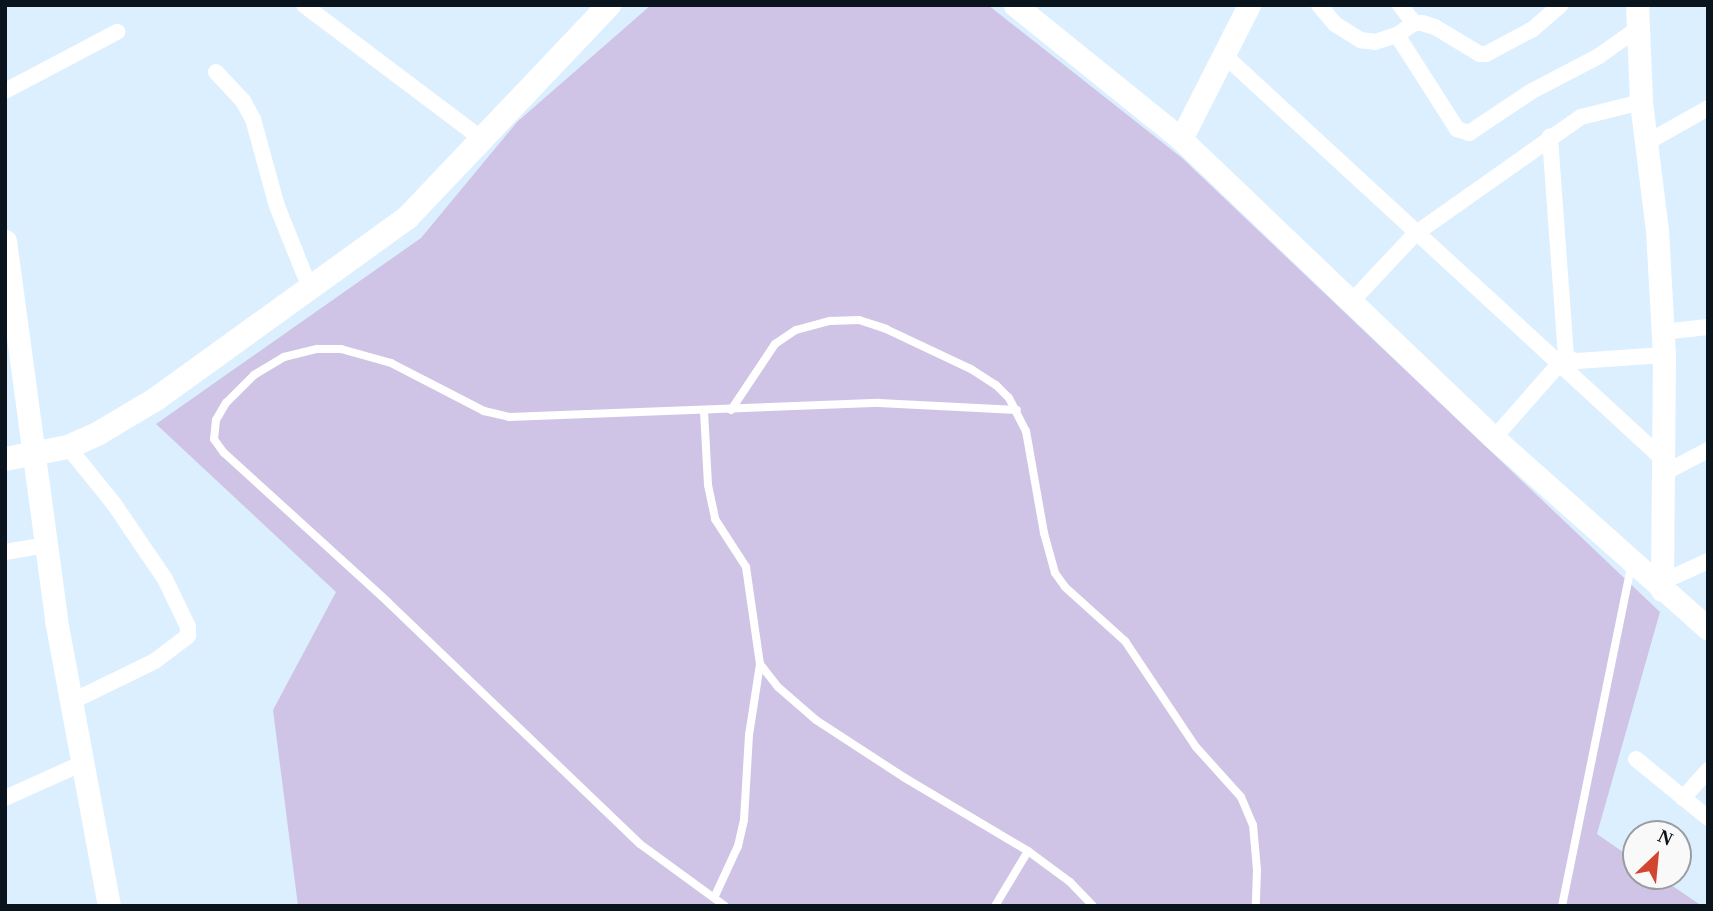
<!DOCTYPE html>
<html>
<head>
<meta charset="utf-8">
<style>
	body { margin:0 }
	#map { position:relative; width:1713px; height:911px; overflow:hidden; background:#dceffe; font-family:"Times New Roman",serif }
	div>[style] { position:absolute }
	.green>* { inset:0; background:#d0c4e6 }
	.lane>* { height:8px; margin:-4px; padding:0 4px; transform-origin:4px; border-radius:4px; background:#fff }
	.street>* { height:16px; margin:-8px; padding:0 8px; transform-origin:8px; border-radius:8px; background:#fff }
	.secondary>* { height:23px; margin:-11.5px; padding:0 11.5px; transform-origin:11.5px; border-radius:11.5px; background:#fff }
	.primary>* { height:24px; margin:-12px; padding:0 12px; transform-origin:12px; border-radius:12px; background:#fff }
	span { translate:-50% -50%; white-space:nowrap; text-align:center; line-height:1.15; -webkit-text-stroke:5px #f9f9f9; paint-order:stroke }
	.frame { position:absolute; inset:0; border:7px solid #09141d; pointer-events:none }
	.north { position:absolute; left:1622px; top:820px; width:70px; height:70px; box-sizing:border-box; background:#f9f9f9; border:2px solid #999da1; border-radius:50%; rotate:26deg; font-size:19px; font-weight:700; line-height:28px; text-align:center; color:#09141d }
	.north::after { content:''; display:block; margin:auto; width:24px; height:32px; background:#d24631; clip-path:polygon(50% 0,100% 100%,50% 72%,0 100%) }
</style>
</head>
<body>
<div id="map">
	<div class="green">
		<i style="clip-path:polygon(651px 5px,988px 5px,1182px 158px,1660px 612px,1597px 834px,1636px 861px,1636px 876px,1658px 876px,1702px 906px,298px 906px,273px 710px,336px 592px,156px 424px,421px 238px,517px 122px)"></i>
	</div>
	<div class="lane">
		<i style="left:731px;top:410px;width:79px;rotate:-56.3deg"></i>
		<i style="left:775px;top:344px;width:25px;rotate:-34deg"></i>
		<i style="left:796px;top:330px;width:35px;rotate:-15deg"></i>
		<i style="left:830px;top:321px;width:29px;rotate:-2deg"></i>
		<i style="left:859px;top:320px;width:28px;rotate:18deg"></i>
		<i style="left:886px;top:329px;width:94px;rotate:25.2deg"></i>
		<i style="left:971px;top:369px;width:30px;rotate:33deg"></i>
		<i style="left:996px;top:385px;width:18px;rotate:45deg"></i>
		<i style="left:1009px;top:398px;width:37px;rotate:63deg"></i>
		<i style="left:1026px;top:431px;width:104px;rotate:80deg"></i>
		<i style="left:1044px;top:533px;width:41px;rotate:74.6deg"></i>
		<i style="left:1055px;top:573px;width:17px;rotate:54deg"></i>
		<i style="left:1065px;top:587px;width:81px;rotate:42deg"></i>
		<i style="left:1125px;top:641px;width:128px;rotate:56.2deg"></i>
		<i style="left:1196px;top:747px;width:67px;rotate:48deg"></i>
		<i style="left:1241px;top:797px;width:30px;rotate:67deg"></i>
		<i style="left:1253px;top:825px;width:45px;rotate:84.9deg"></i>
		<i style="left:1257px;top:870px;width:36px;rotate:92deg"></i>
		<i style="left:704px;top:411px;width:74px;rotate:86.9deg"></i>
		<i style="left:708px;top:485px;width:35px;rotate:78deg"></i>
		<i style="left:715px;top:519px;width:57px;rotate:57.1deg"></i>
		<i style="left:746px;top:567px;width:98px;rotate:81.8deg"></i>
		<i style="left:760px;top:664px;width:72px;rotate:98.8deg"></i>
		<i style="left:749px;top:735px;width:85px;rotate:93.4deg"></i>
		<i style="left:744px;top:820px;width:27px;rotate:103deg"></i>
		<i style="left:738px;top:846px;width:57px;rotate:114.8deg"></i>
		<i style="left:760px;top:664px;width:29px;rotate:52deg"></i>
		<i style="left:778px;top:687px;width:50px;rotate:41deg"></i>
		<i style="left:816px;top:720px;width:106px;rotate:33.1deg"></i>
		<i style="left:905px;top:778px;width:143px;rotate:30.7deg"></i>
		<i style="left:1028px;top:851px;width:52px;rotate:36.4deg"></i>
		<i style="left:1070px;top:882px;width:33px;rotate:46deg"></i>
		<i style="left:725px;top:906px;width:105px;rotate:-143.9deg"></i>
		<i style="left:640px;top:844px;width:349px;rotate:-136.2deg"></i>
		<i style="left:388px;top:602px;width:222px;rotate:-137.7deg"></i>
		<i style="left:224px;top:453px;width:17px;rotate:-126deg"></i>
		<i style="left:214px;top:439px;width:19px;rotate:-84deg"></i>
		<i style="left:216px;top:420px;width:20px;rotate:-60deg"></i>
		<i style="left:226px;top:403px;width:40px;rotate:-45deg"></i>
		<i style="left:254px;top:375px;width:35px;rotate:-31deg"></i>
		<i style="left:284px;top:357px;width:34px;rotate:-14deg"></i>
		<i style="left:317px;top:349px;width:24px"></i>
		<i style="left:341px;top:349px;width:52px;rotate:15.6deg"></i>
		<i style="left:391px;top:363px;width:105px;rotate:27.3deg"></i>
		<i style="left:484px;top:411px;width:26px;rotate:13deg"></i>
		<i style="left:509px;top:417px;width:370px;rotate:-2.2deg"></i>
		<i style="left:879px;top:403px;width:138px;rotate:2.9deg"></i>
		<i style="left:995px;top:906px;width:64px;rotate:-59deg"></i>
		<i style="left:1562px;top:906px;width:347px;rotate:-78.5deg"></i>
	</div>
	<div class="street">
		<i style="left:304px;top:5px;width:213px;rotate:37deg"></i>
		<i style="left:1319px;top:5px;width:25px;rotate:50deg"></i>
		<i style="left:1335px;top:24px;width:31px;rotate:32deg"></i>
		<i style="left:1361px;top:40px;width:14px;rotate:8deg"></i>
		<i style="left:1375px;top:42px;width:23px;rotate:-18deg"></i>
		<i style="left:1397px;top:35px;width:21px;rotate:-35deg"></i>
		<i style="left:1414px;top:23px;width:8px"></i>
		<i style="left:1422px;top:23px;width:14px;rotate:17deg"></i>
		<i style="left:1435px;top:27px;width:52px;rotate:31deg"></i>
		<i style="left:1480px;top:54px;width:6px"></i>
		<i style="left:1486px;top:54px;width:53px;rotate:-28deg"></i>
		<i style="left:1533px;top:29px;width:37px;rotate:-41deg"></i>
		<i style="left:1400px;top:5px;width:23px;rotate:52deg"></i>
		<i style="left:1397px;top:35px;width:112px;rotate:57.4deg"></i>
		<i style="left:1457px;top:129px;width:13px;rotate:18deg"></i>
		<i style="left:1469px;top:133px;width:76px;rotate:-33.7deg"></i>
		<i style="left:1532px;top:91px;width:76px;rotate:-27.6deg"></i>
		<i style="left:1599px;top:56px;width:47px;rotate:-35.4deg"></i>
		<i style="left:1224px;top:55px;width:598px;rotate:42.63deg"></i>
		<i style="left:216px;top:72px;width:40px;rotate:47deg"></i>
		<i style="left:243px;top:101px;width:21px;rotate:61deg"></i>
		<i style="left:253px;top:119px;width:90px;rotate:74.6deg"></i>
		<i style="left:277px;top:206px;width:75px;rotate:68.2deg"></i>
		<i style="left:5px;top:91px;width:127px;rotate:-27.8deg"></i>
		<i style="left:1646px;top:143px;width:71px;rotate:-29.4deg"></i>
		<i style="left:1352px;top:301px;width:92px;rotate:-46.8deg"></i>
		<i style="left:1415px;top:234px;width:203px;rotate:-35.2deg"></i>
		<i style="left:1581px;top:117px;width:62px;rotate:-14deg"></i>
		<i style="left:1662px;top:332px;width:46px;rotate:-6.2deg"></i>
		<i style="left:1565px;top:358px;width:12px;rotate:14deg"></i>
		<i style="left:1577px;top:361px;width:87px;rotate:-3.9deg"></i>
		<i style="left:1494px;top:438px;width:109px;rotate:-48.7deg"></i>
		<i style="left:1566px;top:356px;width:220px;rotate:-94.2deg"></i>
		<i style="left:68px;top:447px;width:73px;rotate:51.1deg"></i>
		<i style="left:114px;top:504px;width:91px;rotate:55.8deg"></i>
		<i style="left:165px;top:579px;width:53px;rotate:64.4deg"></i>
		<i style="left:188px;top:627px;width:9px;rotate:90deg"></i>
		<i style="left:188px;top:636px;width:41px;rotate:142.9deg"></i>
		<i style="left:155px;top:661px;width:93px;rotate:154deg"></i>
		<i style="left:1664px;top:473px;width:50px;rotate:-27.6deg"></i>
		<i style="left:5px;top:552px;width:43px;rotate:-9.5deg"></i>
		<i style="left:1662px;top:582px;width:51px;rotate:-24.5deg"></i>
		<i style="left:1636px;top:759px;width:93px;rotate:39.3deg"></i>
		<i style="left:5px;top:798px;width:85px;rotate:-24.2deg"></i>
		<i style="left:1683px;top:798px;width:38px;rotate:-48deg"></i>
	</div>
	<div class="secondary">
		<i style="left:1015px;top:5px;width:213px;rotate:38.9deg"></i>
		<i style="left:1181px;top:139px;width:433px;rotate:43.7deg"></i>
		<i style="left:1494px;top:438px;width:287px;rotate:41.7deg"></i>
		<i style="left:1637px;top:5px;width:97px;rotate:87.6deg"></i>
		<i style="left:1641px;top:102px;width:129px;rotate:82.9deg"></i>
		<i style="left:1657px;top:230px;width:125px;rotate:86.8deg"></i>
		<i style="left:1664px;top:355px;width:235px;rotate:90.5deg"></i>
		<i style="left:1181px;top:139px;width:150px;rotate:-63.1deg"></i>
		<i style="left:5px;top:241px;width:382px;rotate:82.3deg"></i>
		<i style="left:56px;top:620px;width:291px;rotate:79.5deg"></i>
	</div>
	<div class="primary">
		<i style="left:5px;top:459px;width:64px;rotate:-10.8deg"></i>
		<i style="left:68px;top:447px;width:34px;rotate:-24deg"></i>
		<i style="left:99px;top:433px;width:66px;rotate:-30.8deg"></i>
		<i style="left:156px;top:399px;width:311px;rotate:-35.8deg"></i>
		<i style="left:408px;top:217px;width:292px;rotate:-46.5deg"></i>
	</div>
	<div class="frame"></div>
	<div class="north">N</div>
</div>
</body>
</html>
